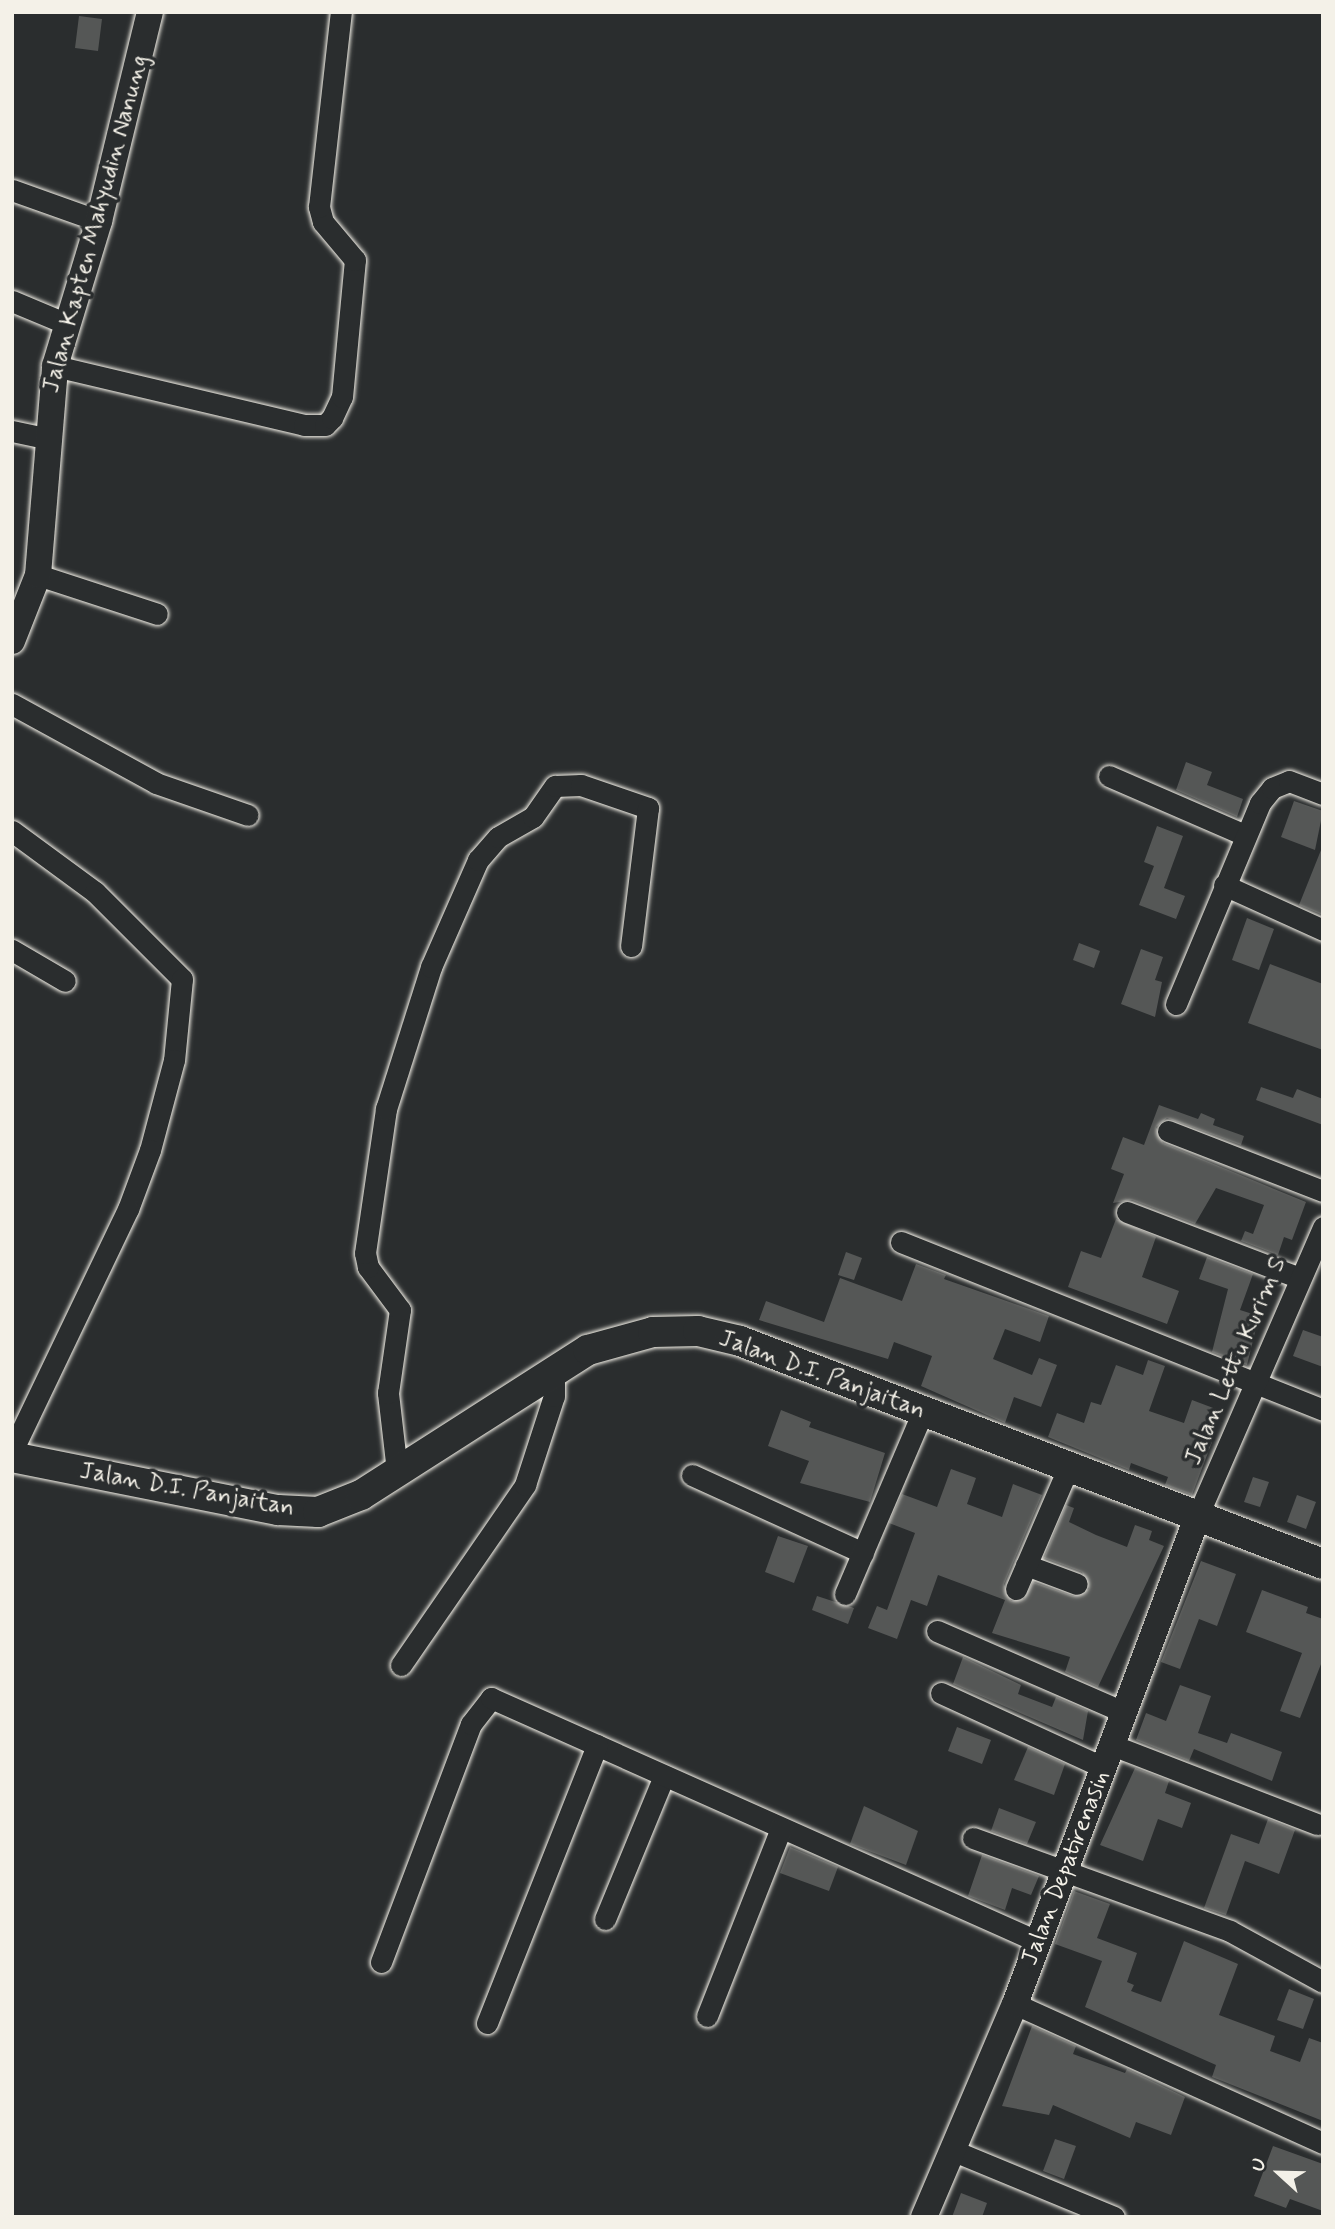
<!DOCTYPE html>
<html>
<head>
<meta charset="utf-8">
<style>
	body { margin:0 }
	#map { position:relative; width:1335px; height:2229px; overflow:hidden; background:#2a2d2e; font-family:Mynerve,sans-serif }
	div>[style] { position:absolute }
	.building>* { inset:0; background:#555756 }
	.roads { filter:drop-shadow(0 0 2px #f4f1e8) drop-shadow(0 0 2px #f4f1e8) }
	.minor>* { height:21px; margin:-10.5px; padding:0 10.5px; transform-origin:10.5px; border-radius:10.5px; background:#2a2d2e }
	.tertiary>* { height:26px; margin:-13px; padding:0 13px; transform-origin:13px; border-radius:13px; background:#2a2d2e }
	.secondary>* { height:30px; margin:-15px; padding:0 15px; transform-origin:15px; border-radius:15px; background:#2a2d2e }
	span { translate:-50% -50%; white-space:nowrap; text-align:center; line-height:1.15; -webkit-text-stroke:7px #2a2d2e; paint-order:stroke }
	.street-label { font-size:24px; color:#f4f1e8 }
	.frame { position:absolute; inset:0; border:14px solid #f4f1e8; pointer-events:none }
	.north { position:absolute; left:1244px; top:2138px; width:70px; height:70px; -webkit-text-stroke:5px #2a2d2e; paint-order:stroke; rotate:292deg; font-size:19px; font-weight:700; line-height:28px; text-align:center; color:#f4f1e8 }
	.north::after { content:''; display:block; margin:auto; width:24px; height:32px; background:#f4f1e8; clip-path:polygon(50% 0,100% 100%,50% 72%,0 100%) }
</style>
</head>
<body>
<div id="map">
	<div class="building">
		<i style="clip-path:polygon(79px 16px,102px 19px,98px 51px,75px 48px)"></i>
		<i style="clip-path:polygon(1186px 762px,1212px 772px,1207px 785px,1243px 799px,1237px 817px,1176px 790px)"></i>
		<i style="clip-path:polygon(1294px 801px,1323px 811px,1315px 850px,1281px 837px)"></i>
		<i style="clip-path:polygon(1157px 826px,1183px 836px,1164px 888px,1185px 896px,1176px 919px,1139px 905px,1154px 866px,1144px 862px)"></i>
		<i style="clip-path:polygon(1323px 845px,1323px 915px,1299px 905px)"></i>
		<i style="clip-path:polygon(1247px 918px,1274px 929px,1259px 970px,1232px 960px)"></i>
		<i style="clip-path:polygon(1079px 943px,1100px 951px,1094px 968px,1073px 960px)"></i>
		<i style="clip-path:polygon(1141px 949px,1163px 957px,1155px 980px,1162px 982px,1155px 1017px,1121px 1004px)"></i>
		<i style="clip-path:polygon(1270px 964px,1323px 984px,1323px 1050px,1248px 1023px)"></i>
		<i style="clip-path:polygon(1261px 1087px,1293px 1098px,1297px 1089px,1323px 1099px,1323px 1125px,1256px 1100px)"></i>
		<i style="clip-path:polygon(1159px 1105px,1198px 1119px,1201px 1113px,1215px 1119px,1213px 1125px,1244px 1136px,1241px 1145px,1167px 1118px,1156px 1127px,1163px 1143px,1306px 1202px,1292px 1240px,1284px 1237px,1278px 1255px,1241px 1241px,1245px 1231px,1253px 1234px,1264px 1205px,1216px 1188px,1195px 1224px,1132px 1200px,1113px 1203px,1124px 1174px,1111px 1169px,1123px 1137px,1144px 1145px)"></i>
		<i style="clip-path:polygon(1116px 1219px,1156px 1237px,1142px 1277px,1179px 1291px,1167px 1324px,1068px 1287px,1081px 1251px,1101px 1258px)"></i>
		<i style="clip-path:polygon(846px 1252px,862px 1258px,854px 1280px,838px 1275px)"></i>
		<i style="clip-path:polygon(1207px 1257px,1253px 1274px,1240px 1310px,1259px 1316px,1247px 1365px,1212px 1352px,1228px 1289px,1199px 1279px)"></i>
		<i style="clip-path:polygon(916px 1264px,946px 1275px,944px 1279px,1049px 1316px,1040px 1342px,1005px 1329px,993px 1359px,1032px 1375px,1039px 1358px,1057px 1365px,1041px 1407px,1014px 1397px,1005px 1423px,921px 1386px,932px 1356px,894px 1342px,888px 1359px,759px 1320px,766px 1301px,824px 1322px,840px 1278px,902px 1301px)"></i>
		<i style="clip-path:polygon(1303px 1330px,1323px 1337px,1323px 1367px,1293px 1356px)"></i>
		<i style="clip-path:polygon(1148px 1360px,1165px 1366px,1149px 1411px,1184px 1423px,1192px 1400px,1216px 1409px,1208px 1432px,1215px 1434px,1192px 1495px,1165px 1485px,1168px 1477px,1131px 1463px,1129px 1470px,1048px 1437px,1057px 1413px,1084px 1423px,1091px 1402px,1101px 1405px,1116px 1365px,1143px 1375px)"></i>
		<i style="clip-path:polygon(781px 1410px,811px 1422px,809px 1427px,885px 1453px,870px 1502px,800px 1483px,809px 1461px,768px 1446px)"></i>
		<i style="clip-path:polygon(951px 1469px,976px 1478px,967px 1504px,1002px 1517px,1013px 1484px,1042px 1495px,1004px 1584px,1011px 1601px,1024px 1599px,1033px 1582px,1073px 1596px,1089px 1589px,1082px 1572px,1044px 1558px,1066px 1505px,1074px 1508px,1069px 1522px,1096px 1535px,1127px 1547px,1135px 1525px,1152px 1531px,1149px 1540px,1164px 1546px,1098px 1687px,1065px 1672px,1070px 1657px,992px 1633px,1005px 1600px,938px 1575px,927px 1606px,911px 1600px,897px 1639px,868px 1628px,877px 1606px,887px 1610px,915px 1533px,889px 1523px,902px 1494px,937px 1507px)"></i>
		<i style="clip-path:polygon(1253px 1477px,1269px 1482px,1260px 1507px,1244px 1502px)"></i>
		<i style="clip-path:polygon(1297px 1495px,1316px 1502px,1306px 1529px,1287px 1522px)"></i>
		<i style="clip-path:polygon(778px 1536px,808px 1546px,794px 1583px,765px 1572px)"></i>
		<i style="clip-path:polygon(1201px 1561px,1236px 1574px,1217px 1626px,1199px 1619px,1180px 1669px,1161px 1662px)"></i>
		<i style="clip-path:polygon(1262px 1590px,1308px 1607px,1306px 1613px,1323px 1619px,1323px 1659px,1300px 1718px,1280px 1711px,1302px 1653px,1246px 1632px)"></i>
		<i style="clip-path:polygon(817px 1596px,854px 1608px,848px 1624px,812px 1610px)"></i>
		<i style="clip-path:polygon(963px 1657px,1021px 1685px,1018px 1694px,1052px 1707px,1056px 1697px,1088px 1711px,1083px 1740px,953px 1684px)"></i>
		<i style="clip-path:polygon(1180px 1685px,1211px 1696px,1198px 1733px,1227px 1743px,1231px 1733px,1282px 1752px,1272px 1781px,1194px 1749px,1189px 1761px,1136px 1740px,1146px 1713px,1166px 1721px)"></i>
		<i style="clip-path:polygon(957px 1727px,991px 1740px,982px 1764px,948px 1751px)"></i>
		<i style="clip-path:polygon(1028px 1747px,1065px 1764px,1054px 1795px,1014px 1780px)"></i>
		<i style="clip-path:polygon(1135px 1768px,1169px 1781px,1165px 1793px,1191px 1803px,1182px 1828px,1158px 1819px,1143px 1861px,1100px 1845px)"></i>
		<i style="clip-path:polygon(864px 1806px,918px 1831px,906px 1865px,850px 1844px)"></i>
		<i style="clip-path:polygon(999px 1808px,1036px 1822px,1027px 1844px,991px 1831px)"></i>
		<i style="clip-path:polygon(1268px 1819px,1295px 1830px,1279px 1874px,1245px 1861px,1226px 1915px,1204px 1908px,1231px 1834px,1259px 1844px)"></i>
		<i style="clip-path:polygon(790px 1847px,838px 1867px,829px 1891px,780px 1873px)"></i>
		<i style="clip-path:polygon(982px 1855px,1039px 1876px,1031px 1895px,1012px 1888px,1005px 1910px,968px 1896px)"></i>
		<i style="clip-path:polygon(1074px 1891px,1110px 1904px,1097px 1938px,1137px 1953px,1127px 1982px,1134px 1985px,1131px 1991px,1161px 2002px,1184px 1941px,1238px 1964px,1219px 2015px,1275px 2036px,1270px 2051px,1300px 2062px,1309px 2038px,1323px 2043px,1323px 2121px,1212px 2077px,1216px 2065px,1085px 2007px,1102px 1961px,1055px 1944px)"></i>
		<i style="clip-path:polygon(1289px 1989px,1314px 1999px,1303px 2029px,1277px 2020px)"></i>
		<i style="clip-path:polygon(1032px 2026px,1076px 2046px,1073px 2054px,1125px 2073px,1127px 2069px,1185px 2097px,1171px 2135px,1136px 2122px,1130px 2138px,1053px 2105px,1049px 2115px,1002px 2106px)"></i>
		<i style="clip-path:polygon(1055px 2139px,1076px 2146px,1064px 2179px,1043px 2171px)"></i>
		<i style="clip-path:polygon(1273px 2146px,1323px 2164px,1323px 2211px,1290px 2199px,1286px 2208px,1254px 2196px)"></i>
		<i style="clip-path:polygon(961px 2193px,987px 2203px,982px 2217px,952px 2217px)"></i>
	</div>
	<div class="roads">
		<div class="minor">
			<i style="left:12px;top:190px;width:92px;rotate:19.6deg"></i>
			<i style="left:12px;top:301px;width:60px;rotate:22.7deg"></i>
			<i style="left:55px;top:366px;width:256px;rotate:13.3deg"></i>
			<i style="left:304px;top:425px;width:21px"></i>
			<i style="left:325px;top:425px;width:10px;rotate:-45deg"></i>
			<i style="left:332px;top:418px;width:23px;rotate:-65deg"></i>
			<i style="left:342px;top:397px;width:138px;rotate:-84.6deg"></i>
			<i style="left:355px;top:260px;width:50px;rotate:-130.1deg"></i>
			<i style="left:323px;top:222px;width:16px;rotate:-105deg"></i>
			<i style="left:319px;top:207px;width:196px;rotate:-83.6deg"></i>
			<i style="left:12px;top:431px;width:35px;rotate:12deg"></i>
			<i style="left:38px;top:575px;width:125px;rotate:18.1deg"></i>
			<i style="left:12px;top:704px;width:164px;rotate:28.7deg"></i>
			<i style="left:156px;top:783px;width:97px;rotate:19.2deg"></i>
			<i style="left:1109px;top:776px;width:148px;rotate:23.5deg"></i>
			<i style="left:12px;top:831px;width:103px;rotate:36.3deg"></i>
			<i style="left:95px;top:892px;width:123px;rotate:45deg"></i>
			<i style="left:182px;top:979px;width:81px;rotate:95.6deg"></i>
			<i style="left:174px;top:1060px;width:93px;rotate:104.9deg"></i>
			<i style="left:150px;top:1150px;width:63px;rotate:110.4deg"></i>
			<i style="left:128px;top:1209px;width:268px;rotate:115.6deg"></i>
			<i style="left:1224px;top:885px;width:109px;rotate:24.4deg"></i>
			<i style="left:12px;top:950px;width:61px;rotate:30.3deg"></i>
			<i style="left:1176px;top:1004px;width:218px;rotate:-67.3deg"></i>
			<i style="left:1260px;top:803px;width:19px;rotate:-51deg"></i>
			<i style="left:1272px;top:788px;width:18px;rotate:-22deg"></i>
			<i style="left:1289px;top:781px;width:36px;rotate:21deg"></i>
			<i style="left:1168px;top:1131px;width:166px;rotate:21.2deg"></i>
			<i style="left:1127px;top:1212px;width:185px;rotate:20.9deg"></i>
			<i style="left:901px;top:1242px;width:454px;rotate:21.7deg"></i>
			<i style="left:397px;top:1471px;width:79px;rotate:-96.6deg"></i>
			<i style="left:388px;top:1393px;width:84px;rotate:-81.8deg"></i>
			<i style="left:400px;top:1310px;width:54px;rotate:-126.7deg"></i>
			<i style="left:368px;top:1267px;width:14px;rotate:-102deg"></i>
			<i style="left:365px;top:1253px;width:146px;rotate:-81.7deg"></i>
			<i style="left:386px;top:1109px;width:149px;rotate:-72.4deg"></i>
			<i style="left:431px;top:967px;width:117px;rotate:-66.3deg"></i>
			<i style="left:478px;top:860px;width:30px;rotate:-49deg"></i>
			<i style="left:498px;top:837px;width:40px;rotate:-29.7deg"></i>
			<i style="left:533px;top:817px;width:38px;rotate:-55deg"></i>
			<i style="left:555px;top:786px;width:26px;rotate:-2deg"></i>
			<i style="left:581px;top:785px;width:71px;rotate:18.9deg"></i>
			<i style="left:648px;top:808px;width:139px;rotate:97deg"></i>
			<i style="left:692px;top:1475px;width:188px;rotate:24.5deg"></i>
			<i style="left:1198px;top:1515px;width:314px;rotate:-66.5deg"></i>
			<i style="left:1026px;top:1565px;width:54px;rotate:20.4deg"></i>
			<i style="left:1016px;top:1589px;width:134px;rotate:-66.7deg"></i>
			<i style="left:845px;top:1594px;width:199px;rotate:-66.9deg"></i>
			<i style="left:937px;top:1631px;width:203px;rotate:23.5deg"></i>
			<i style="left:401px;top:1665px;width:219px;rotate:-55.4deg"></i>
			<i style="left:525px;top:1485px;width:94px;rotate:-72deg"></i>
			<i style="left:554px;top:1396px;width:25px;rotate:-90deg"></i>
			<i style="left:941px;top:1693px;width:180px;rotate:24.6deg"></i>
			<i style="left:1112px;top:1745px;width:220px;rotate:21.1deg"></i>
			<i style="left:973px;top:1838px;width:273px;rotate:19.9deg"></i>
			<i style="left:1230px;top:1931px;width:106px;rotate:28.7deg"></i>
			<i style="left:605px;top:1919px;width:155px;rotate:-67.6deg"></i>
			<i style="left:381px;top:1962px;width:254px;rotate:-69.3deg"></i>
			<i style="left:471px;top:1724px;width:33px;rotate:-52deg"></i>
			<i style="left:491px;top:1698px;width:600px;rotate:24deg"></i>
			<i style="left:1015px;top:2004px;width:338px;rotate:24.3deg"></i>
			<i style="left:707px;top:2016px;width:202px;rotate:-68.5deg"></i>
			<i style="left:487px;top:2023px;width:299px;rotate:-68.4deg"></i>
			<i style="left:954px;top:2151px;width:173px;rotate:22.4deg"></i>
		</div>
		<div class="tertiary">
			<i style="left:12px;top:641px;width:71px;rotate:-68.5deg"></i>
			<i style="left:38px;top:575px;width:210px;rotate:-85.3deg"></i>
			<i style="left:55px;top:366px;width:152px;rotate:-73.1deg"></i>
			<i style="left:99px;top:221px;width:215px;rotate:-76.3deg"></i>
			<i style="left:924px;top:2217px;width:232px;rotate:-66.9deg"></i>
			<i style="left:1015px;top:2004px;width:522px;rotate:-69.48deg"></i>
		</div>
		<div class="secondary">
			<i style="left:12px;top:1457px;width:271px;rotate:11.3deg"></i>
			<i style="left:278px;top:1510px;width:40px;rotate:2.9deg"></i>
			<i style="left:318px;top:1512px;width:46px;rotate:-21.6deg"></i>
			<i style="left:361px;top:1495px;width:269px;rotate:-32.6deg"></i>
			<i style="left:588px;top:1350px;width:67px;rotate:-15.5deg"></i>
			<i style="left:653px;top:1332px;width:45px;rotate:-1.3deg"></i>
			<i style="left:698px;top:1331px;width:43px;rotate:13.4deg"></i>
			<i style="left:740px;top:1341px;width:624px;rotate:20.93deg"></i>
		</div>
	</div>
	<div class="street-label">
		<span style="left:96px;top:224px;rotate:-75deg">Jalan Kapten Mahyudin Nanung</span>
		<span style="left:1236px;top:1361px;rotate:-67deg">Jalan Lettu Kurim S</span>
		<span style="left:822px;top:1375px;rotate:20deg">Jalan D.I. Panjaitan</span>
		<span style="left:187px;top:1490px;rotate:10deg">Jalan D.I. Panjaitan</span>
		<span style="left:1066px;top:1868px;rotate:-69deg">Jalan Depatirenasin</span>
	</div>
	<div class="frame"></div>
	<div class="north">U</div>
</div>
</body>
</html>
